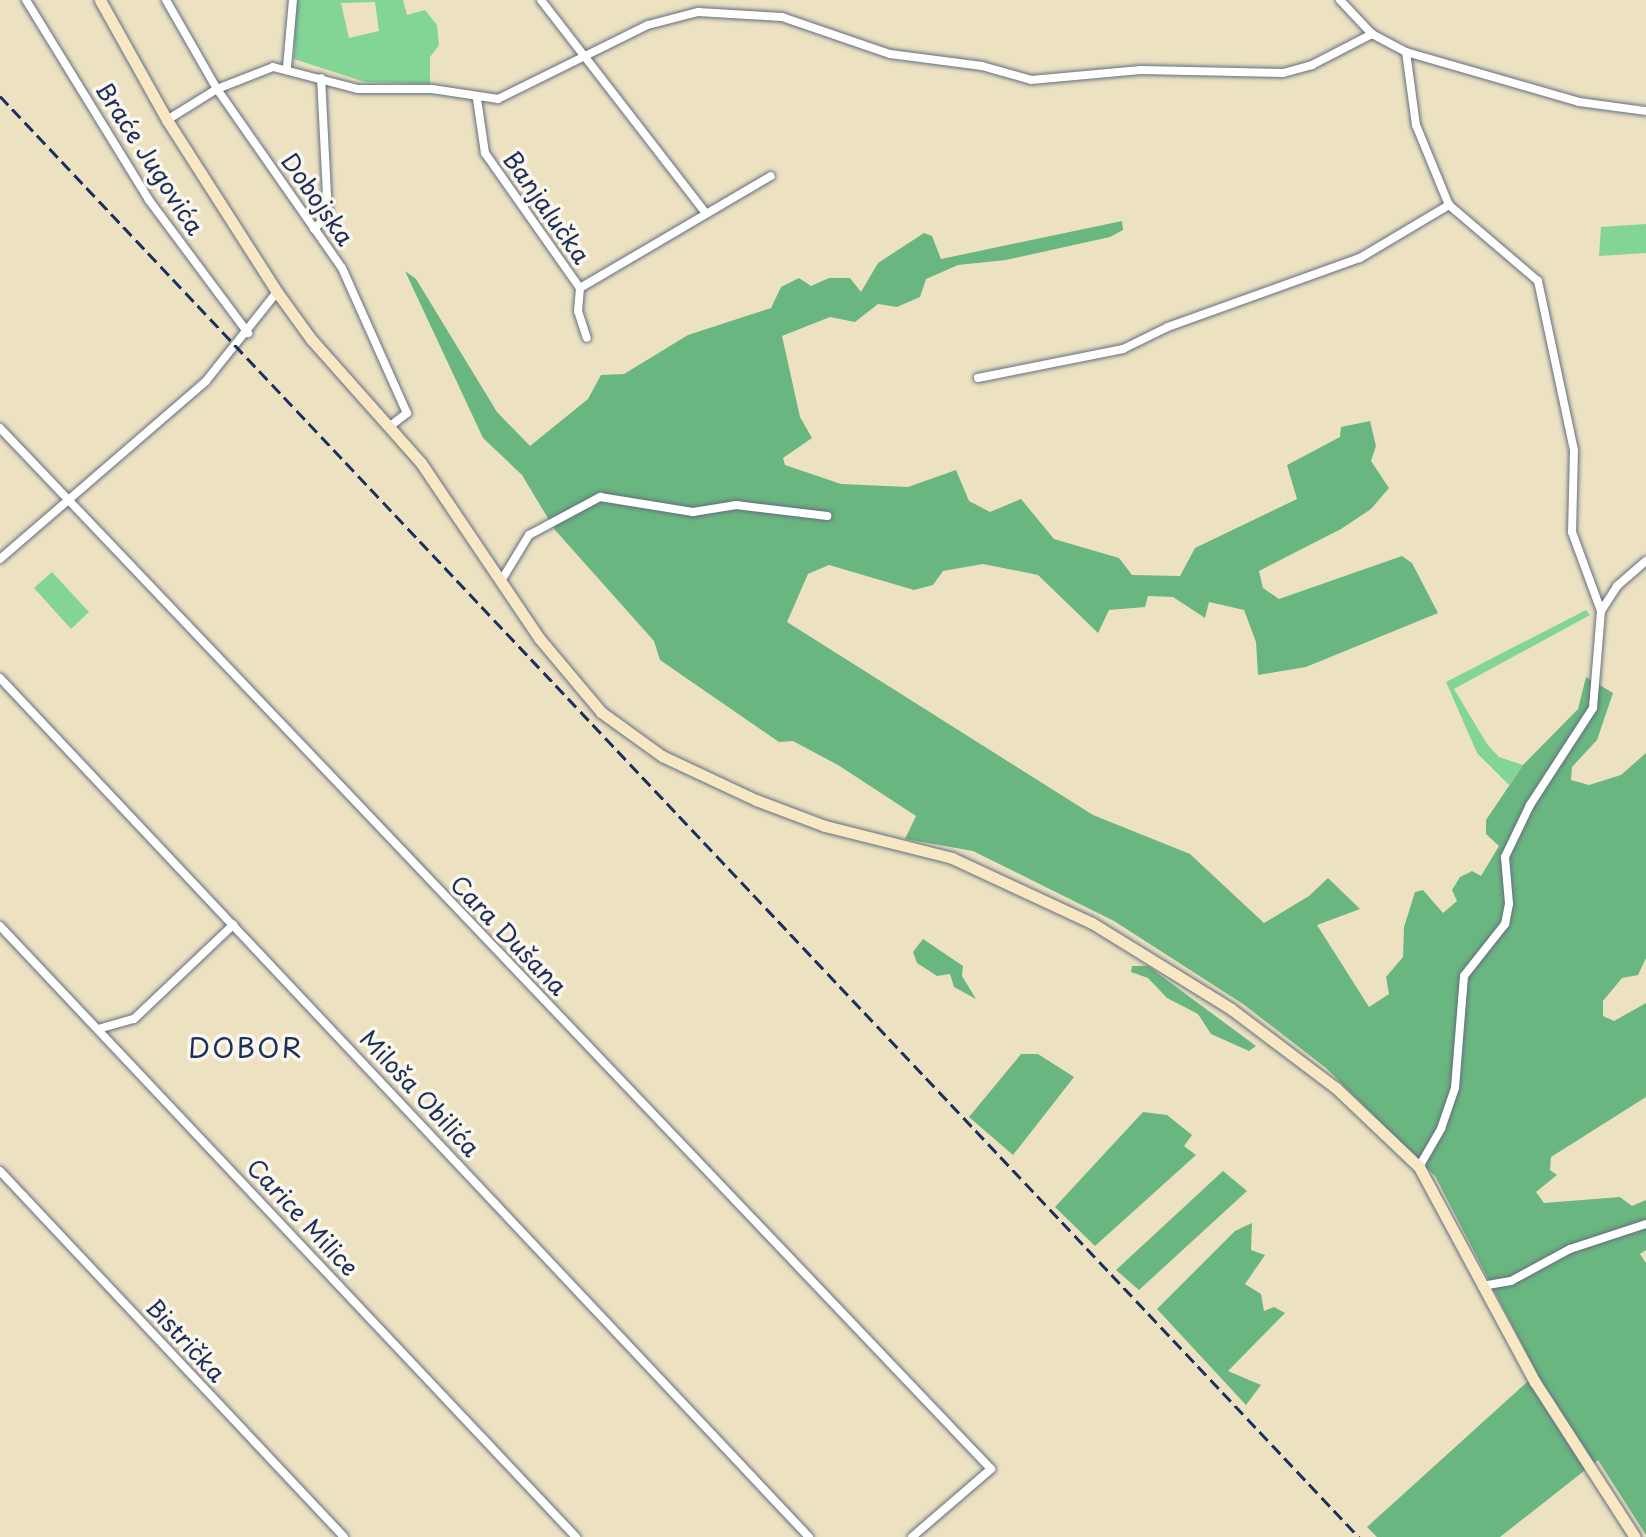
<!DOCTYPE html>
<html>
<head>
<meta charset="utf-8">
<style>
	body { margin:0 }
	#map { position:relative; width:1646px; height:1537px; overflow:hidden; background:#ece2c2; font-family:"Playpen Sans",sans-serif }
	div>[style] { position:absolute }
	.green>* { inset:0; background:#83d597 }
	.forest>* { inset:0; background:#6ab680 }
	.roads { filter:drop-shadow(0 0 2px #646e81) drop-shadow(0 0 2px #646e81) }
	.street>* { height:8px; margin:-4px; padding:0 4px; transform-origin:4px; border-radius:4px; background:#fff }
	.secondary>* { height:11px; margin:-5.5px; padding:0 5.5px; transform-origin:5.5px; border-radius:5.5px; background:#f7e8c3 }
	.rail>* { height:3px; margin-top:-1.5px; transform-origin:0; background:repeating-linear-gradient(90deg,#1b2f5e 0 12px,transparent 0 18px) }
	span { translate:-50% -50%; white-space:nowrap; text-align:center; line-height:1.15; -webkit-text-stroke:7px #fbf7ec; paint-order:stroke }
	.street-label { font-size:24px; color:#1b2f5e }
	.quarter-label { font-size:28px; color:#1b2f5e; letter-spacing:2px }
</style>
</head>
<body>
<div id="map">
	<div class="green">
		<i style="clip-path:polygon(evenodd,296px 0,403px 0,407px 15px,425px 10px,437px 25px,439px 45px,430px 57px,430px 84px,365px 82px,294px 59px,296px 0,375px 2px,379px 31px,349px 38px,341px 3px,375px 2px)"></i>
		<i style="clip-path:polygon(1646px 224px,1646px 253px,1599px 256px,1601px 227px)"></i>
		<i style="clip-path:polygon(52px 572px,89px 612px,71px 629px,34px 588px)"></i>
		<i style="clip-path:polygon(1586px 610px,1590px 615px,1454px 689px,1487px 744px,1499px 757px,1523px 765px,1509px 785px,1477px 753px,1446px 682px)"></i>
	</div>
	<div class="forest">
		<i style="clip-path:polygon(1122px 221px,1123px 230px,1110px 237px,1006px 260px,958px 265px,926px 279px,920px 297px,897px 307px,878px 304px,855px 322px,830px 317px,782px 336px,800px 417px,812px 438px,783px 458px,785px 465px,841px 484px,908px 487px,956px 470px,969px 501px,990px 512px,1021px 499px,1054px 539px,1119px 558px,1132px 575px,1180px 576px,1195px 548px,1297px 499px,1287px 465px,1340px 437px,1341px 427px,1370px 421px,1376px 446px,1371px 461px,1389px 488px,1371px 509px,1341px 529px,1259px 571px,1263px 588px,1279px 599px,1402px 556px,1412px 563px,1438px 613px,1306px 667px,1258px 675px,1256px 642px,1244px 610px,1209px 602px,1205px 618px,1173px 597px,1148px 596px,1145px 607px,1109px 610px,1098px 633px,1038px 575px,983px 564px,943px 571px,933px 585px,914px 590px,829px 565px,808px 574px,787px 622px,1093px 815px,1190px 854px,1264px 923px,1309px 896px,1328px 878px,1360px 909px,1317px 925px,1369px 1007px,1389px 994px,1386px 977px,1403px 957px,1404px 927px,1415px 892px,1423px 890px,1443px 913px,1457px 901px,1452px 890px,1460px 877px,1472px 871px,1481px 876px,1499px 846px,1486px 834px,1486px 820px,1523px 765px,1578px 709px,1586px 677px,1613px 693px,1597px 740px,1572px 767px,1571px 780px,1589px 785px,1621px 775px,1646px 753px,1646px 958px,1638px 975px,1622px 978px,1603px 1001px,1603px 1016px,1614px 1021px,1646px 1003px,1646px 1097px,1551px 1157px,1550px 1170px,1557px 1175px,1536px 1192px,1544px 1203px,1620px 1197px,1632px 1206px,1646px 1200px,1646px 1250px,1640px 1254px,1646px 1263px,1646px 1535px,1598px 1460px,1500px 1537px,1377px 1537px,1367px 1527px,1537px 1373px,1435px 1176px,1326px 1068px,1243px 1004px,1114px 921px,973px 851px,905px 839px,916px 816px,838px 765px,793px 741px,779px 742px,660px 660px,654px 641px,555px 530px,522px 475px,483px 438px,405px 271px,416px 279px,497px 412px,530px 446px,588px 399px,601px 375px,624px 374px,688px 335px,771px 308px,781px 287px,799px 278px,811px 286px,829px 278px,850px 278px,861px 292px,878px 263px,924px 233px,932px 236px,941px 259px)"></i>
		<i style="clip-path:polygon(923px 939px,963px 966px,962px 976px,976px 999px,954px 987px,950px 974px,937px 976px,917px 963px,913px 952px)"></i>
		<i style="clip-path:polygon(1132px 966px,1148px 966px,1256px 1046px,1249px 1051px,1211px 1034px,1198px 1014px,1167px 998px,1148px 978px,1131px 972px)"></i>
		<i style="clip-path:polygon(1021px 1054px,1038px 1054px,1074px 1077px,1013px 1155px,969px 1117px)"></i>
		<i style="clip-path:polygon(1143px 1112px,1167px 1115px,1192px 1135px,1184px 1146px,1196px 1155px,1095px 1246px,1055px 1207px)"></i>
		<i style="clip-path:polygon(1223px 1171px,1247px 1191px,1139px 1290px,1116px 1270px)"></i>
		<i style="clip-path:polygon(1252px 1223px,1251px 1250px,1265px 1255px,1245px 1284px,1261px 1294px,1264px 1311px,1274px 1307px,1285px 1313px,1228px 1371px,1261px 1385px,1246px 1405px,1157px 1309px,1235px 1231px)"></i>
	</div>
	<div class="roads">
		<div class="street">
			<i style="left:26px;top:0;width:235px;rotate:58.4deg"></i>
			<i style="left:149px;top:200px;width:166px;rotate:53.3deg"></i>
			<i style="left:166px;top:0;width:103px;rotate:60.2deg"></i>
			<i style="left:217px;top:89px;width:218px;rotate:55.1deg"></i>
			<i style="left:342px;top:268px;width:159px;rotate:65.9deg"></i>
			<i style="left:407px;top:413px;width:23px;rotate:142deg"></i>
			<i style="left:541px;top:0;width:267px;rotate:52.3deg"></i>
			<i style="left:1340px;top:0;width:47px;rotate:46.7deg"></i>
			<i style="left:1372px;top:34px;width:38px;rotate:28deg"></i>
			<i style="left:1406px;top:52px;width:74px;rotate:82.2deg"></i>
			<i style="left:1416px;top:125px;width:87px;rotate:67.6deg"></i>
			<i style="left:1449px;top:205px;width:117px;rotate:40.5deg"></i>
			<i style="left:1538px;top:281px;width:174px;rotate:78deg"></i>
			<i style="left:1574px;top:451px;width:81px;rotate:91.4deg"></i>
			<i style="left:1572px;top:532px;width:84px;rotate:69.8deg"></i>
			<i style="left:1601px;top:611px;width:97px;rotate:94.7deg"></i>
			<i style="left:1593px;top:708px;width:116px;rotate:123deg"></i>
			<i style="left:1530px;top:805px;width:58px;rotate:115.7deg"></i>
			<i style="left:1505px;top:857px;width:47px;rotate:85.1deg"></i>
			<i style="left:1509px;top:904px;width:20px;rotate:101deg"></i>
			<i style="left:1505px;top:924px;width:66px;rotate:128.3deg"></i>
			<i style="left:1464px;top:976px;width:112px;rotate:94.6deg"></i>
			<i style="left:1455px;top:1088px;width:43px;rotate:108.9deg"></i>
			<i style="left:1441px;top:1129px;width:44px;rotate:120.1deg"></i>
			<i style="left:1406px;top:52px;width:180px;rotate:16.1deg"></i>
			<i style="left:1579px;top:102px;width:68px;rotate:7.7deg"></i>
			<i style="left:287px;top:67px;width:67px;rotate:-84.9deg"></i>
			<i style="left:477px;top:99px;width:55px;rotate:81.6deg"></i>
			<i style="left:485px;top:153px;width:165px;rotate:54.9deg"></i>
			<i style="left:580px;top:288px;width:221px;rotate:-30.4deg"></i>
			<i style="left:167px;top:120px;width:59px;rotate:-31.8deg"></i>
			<i style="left:217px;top:89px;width:60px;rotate:-21.4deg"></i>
			<i style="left:273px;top:67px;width:88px;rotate:14.5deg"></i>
			<i style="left:358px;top:89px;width:74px"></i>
			<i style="left:432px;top:89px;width:67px;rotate:8.6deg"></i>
			<i style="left:498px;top:99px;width:167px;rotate:-26.3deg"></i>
			<i style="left:648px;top:25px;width:52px;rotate:-14.6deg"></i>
			<i style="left:698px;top:12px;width:84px;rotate:3.4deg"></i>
			<i style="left:782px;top:17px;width:114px;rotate:18.9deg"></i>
			<i style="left:890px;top:54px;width:93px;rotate:7.4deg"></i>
			<i style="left:982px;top:66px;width:51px;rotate:15.9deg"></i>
			<i style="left:1031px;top:80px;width:110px;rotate:-5.2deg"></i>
			<i style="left:1141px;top:70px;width:142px;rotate:1.2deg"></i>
			<i style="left:1283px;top:73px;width:30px;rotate:-15deg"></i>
			<i style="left:1312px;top:65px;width:68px;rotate:-27.3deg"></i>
			<i style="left:314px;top:229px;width:20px;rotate:-45deg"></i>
			<i style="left:328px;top:215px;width:137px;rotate:-92.9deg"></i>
			<i style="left:580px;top:288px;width:23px;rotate:95deg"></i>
			<i style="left:578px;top:311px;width:28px;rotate:72deg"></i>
			<i style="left:978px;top:378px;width:148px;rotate:-11.3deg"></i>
			<i style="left:1123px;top:349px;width:50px;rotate:-26.1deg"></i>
			<i style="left:1168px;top:327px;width:204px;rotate:-19.8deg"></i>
			<i style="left:1360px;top:258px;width:104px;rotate:-30.8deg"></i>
			<i style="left:0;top:428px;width:1437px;rotate:46.41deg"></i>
			<i style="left:991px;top:1469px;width:104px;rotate:139.3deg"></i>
			<i style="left:0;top:559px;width:272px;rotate:-40.8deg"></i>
			<i style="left:206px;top:381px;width:114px;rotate:-51.4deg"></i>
			<i style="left:501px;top:581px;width:54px;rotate:-58.7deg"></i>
			<i style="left:529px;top:535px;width:81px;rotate:-28.2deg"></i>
			<i style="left:600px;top:497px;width:94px;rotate:9.2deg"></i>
			<i style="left:693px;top:512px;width:44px;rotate:-9.2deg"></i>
			<i style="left:736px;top:505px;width:92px;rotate:6.9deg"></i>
			<i style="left:1601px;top:611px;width:30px;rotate:-57deg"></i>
			<i style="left:1617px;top:586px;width:38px;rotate:-41deg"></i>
			<i style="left:0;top:678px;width:1180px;rotate:46.72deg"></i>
			<i style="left:0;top:926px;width:840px;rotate:46.69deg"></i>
			<i style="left:98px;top:1029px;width:37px;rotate:-16deg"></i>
			<i style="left:134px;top:1019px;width:137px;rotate:-43.5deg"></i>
			<i style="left:0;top:1171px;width:502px;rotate:46.77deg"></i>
			<i style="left:1482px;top:1286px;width:29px;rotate:-10deg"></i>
			<i style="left:1511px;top:1281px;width:67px;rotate:-28.5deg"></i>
			<i style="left:1570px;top:1249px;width:80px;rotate:-18.2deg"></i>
		</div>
		<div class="secondary">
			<i style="left:100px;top:0;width:137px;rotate:60.8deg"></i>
			<i style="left:167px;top:120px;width:204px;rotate:57.4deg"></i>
			<i style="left:277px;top:292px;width:58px;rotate:54.1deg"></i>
			<i style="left:311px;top:339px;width:166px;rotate:48.4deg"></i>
			<i style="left:421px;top:463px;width:211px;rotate:56deg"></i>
			<i style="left:539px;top:638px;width:97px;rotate:50deg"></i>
			<i style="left:601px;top:712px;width:75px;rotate:35.8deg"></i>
			<i style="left:662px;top:756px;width:104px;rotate:25.1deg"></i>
			<i style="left:756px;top:800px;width:74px;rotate:20.6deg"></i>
			<i style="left:825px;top:826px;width:131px;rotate:14.1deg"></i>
			<i style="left:952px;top:858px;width:154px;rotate:24.9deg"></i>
			<i style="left:1092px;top:923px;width:163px;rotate:31.7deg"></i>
			<i style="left:1231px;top:1009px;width:131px;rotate:37deg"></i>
			<i style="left:1336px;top:1088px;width:115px;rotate:43.6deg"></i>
			<i style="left:1419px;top:1167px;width:244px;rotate:61.7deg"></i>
			<i style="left:1535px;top:1382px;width:184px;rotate:57.2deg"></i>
		</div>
	</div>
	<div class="rail">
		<i style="left:0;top:96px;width:1981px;rotate:46.68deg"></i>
	</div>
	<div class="street-label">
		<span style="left:150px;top:158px;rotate:57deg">Braće Jugovića</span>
		<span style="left:318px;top:199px;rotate:55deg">Dobojska</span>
		<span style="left:547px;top:207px;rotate:55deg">Banjalučka</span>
		<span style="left:509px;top:935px;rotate:46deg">Cara Dušana</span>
		<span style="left:420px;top:1093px;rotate:47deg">Miloša Obilića</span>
		<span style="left:303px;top:1217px;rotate:47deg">Carice Milice</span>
		<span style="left:186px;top:1340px;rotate:47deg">Bistrička</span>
	</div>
	<div class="quarter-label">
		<span style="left:246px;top:1047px">DOBOR</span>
	</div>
</div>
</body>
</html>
